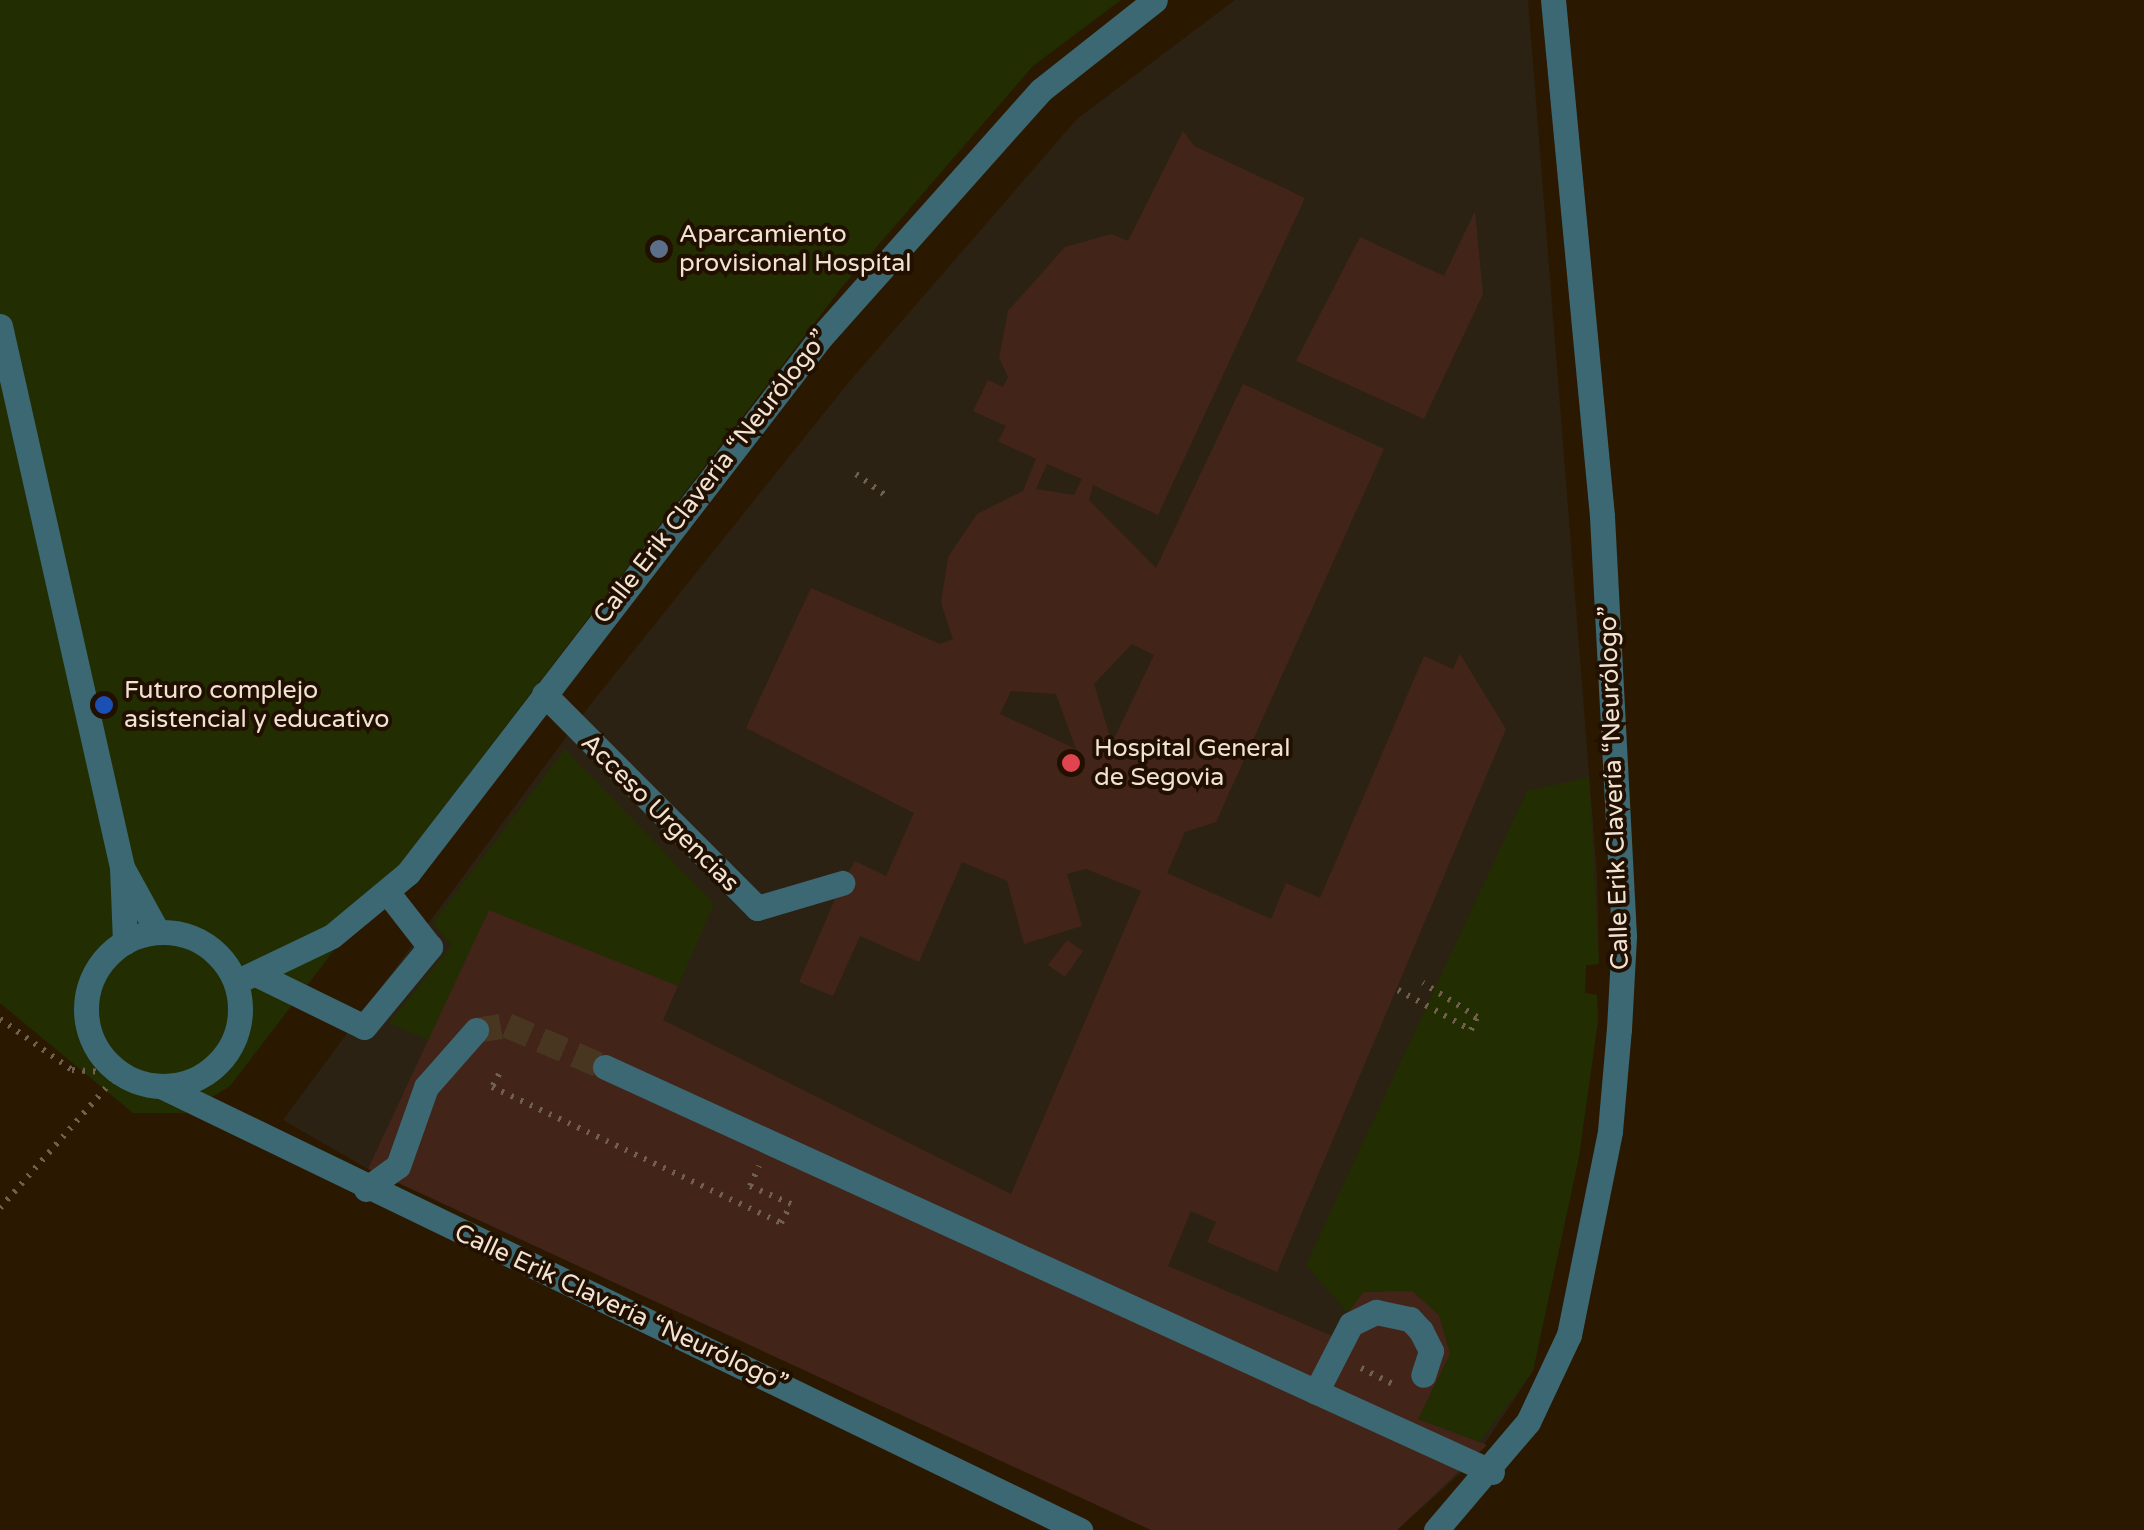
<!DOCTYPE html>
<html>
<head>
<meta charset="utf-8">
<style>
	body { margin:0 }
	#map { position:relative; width:2144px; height:1530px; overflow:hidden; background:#2b1800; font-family:"Varela Round",sans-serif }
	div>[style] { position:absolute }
	.medical>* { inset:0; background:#2c2213 }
	.green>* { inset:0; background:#222e02 }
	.building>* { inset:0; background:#422419 }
	.minor-tunnel>* { height:25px; margin-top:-12.5px; transform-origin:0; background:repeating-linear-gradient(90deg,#493620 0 25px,transparent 0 37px) }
	.path>* { height:6px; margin-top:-3px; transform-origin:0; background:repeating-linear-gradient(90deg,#71604b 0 2.5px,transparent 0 10.5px) }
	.minor>* { height:25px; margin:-12.5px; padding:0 12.5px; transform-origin:12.5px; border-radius:12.5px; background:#3b6872 }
	.minor>.ring { margin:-12.5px; padding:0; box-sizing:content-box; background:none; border:25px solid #3b6872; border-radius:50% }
	.dots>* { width:28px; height:28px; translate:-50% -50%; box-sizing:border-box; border:5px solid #210f00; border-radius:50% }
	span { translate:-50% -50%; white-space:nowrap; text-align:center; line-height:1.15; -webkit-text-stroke:8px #210f00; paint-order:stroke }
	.poi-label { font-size:25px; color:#f0e3d4 }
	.left { translate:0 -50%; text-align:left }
	.street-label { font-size:25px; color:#f0e3d4 }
</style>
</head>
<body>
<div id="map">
	<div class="medical">
		<i style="clip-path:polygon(1235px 0,1528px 0,1597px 875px,1599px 964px,1586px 965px,1585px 993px,1597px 995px,1598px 1021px,1533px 1371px,1472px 1463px,1397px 1530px,1151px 1530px,368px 1169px,283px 1120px,587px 709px,849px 382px,1077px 119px)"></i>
	</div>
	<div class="green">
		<i style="clip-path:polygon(0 0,1121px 0,1033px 66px,842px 287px,230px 1086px,186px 1113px,133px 1113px,0 1003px)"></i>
		<i style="clip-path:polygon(565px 749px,714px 904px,678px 986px,489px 910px,429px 1040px,389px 1023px,452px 945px,433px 923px)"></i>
		<i style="clip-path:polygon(1589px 777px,1599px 964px,1586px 965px,1585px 993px,1597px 995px,1598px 1021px,1579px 1157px,1533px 1371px,1479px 1442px,1418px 1419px,1450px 1354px,1439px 1315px,1412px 1291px,1363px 1292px,1349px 1314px,1306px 1265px,1527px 791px)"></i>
	</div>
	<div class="building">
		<i style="clip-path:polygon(evenodd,1183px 131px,1194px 146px,1305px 198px,1158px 515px,1093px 485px,1089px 500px,1156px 568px,1243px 384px,1384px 449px,1216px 822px,1185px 832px,1167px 873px,1271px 919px,1286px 883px,1320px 898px,1424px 656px,1453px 669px,1460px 654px,1506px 729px,1277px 1272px,1207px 1242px,1216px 1222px,1191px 1211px,1168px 1266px,1332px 1336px,1363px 1292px,1412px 1291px,1439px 1315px,1450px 1354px,1418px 1419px,1487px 1445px,1397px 1530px,1151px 1530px,368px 1169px,489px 910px,678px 986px,663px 1020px,1011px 1194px,1141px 891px,1086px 869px,1067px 874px,1082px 926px,1024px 944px,1007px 881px,962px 862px,919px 962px,860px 936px,833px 996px,799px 982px,842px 883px,855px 861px,886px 876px,914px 813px,746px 728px,811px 588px,940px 644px,953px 639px,941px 603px,948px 557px,977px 514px,1023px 491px,1036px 459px,998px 441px,1006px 426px,973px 411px,988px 380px,1003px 387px,1008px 377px,999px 358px,1008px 311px,1065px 247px,1112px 234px,1128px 241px,1183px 131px,1047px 464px,1082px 479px,1074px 495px,1036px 489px,1047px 464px,1183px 131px,1132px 644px,1154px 655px,1112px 743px,1094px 684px,1132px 644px,1183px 131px,1011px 691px,1056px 694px,1076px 749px,1000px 714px,1011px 691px)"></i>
		<i style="clip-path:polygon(1475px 211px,1483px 294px,1424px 419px,1296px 361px,1360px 237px,1444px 276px)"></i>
		<i style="clip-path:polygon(1067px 940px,1083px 951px,1065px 977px,1048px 965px)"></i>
	</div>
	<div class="minor-tunnel">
		<i style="left:476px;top:1030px;width:31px;rotate:-9deg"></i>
		<i style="left:507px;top:1025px;width:107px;rotate:23.2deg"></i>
	</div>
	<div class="path">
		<i style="left:856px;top:474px;width:41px;rotate:36deg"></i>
		<i style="left:1398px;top:990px;width:83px;rotate:28.7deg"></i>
		<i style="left:1471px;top:1030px;width:14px;rotate:-65deg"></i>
		<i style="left:1477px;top:1017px;width:64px;rotate:-147.8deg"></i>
		<i style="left:0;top:1019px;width:88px;rotate:35.3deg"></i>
		<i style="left:72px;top:1070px;width:46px;rotate:3.7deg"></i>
		<i style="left:499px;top:1074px;width:15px;rotate:118deg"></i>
		<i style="left:492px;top:1087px;width:319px;rotate:25.2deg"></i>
		<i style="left:781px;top:1223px;width:21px;rotate:-62deg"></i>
		<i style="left:791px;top:1204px;width:45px;rotate:-156.3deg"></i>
		<i style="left:750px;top:1186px;width:22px;rotate:-66deg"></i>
		<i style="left:0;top:1208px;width:180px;rotate:-48.6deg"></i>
		<i style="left:1361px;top:1368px;width:38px;rotate:27deg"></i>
	</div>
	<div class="minor">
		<i style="left:0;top:326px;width:555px;rotate:77.29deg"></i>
		<i style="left:122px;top:867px;width:75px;rotate:87.7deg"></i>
		<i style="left:544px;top:694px;width:302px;rotate:45.1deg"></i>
		<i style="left:757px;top:908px;width:89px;rotate:-16.4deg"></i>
		<i style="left:124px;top:871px;width:68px;rotate:61.2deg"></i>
		<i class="ring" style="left:86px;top:932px;width:129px;height:129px"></i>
		<i style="left:256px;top:974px;width:120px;rotate:26.1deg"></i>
		<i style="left:364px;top:1027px;width:104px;rotate:-50.5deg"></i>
		<i style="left:430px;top:947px;width:68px;rotate:-127.9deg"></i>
		<i style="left:236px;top:982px;width:106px;rotate:-25.6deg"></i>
		<i style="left:332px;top:936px;width:99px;rotate:-39.7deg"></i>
		<i style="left:408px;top:873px;width:675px;rotate:-52.4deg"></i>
		<i style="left:820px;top:338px;width:332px;rotate:-48.3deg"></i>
		<i style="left:1041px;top:90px;width:145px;rotate:-38.3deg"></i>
		<i style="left:605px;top:1067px;width:975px;rotate:24.54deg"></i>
		<i style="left:161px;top:1086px;width:1021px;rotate:25.79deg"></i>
		<i style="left:366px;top:1189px;width:39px;rotate:-36deg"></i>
		<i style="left:398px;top:1166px;width:84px;rotate:-70.5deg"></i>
		<i style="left:426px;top:1087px;width:76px;rotate:-48.7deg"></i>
		<i style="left:1316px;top:1392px;width:76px;rotate:-62.8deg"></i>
		<i style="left:1351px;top:1324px;width:28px;rotate:-26deg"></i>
		<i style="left:1376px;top:1312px;width:35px;rotate:12deg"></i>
		<i style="left:1410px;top:1319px;width:16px;rotate:47deg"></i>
		<i style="left:1421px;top:1331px;width:22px;rotate:63deg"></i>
		<i style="left:1431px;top:1351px;width:25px;rotate:108deg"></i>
		<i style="left:1436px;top:1530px;width:142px;rotate:-49.6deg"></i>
		<i style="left:1528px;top:1422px;width:96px;rotate:-64.8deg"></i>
		<i style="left:1569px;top:1335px;width:208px;rotate:-78.6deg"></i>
		<i style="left:1610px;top:1131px;width:102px;rotate:-85deg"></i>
		<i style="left:1619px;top:1029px;width:93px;rotate:-86.9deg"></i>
		<i style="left:1624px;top:936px;width:421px;rotate:-93deg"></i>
		<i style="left:1602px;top:516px;width:518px;rotate:-95.42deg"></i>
	</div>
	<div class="dots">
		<i style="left:659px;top:249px;background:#5c6f8a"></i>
		<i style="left:104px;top:705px;background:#1a4fb4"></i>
		<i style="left:1071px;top:763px;background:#e0444e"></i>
	</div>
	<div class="poi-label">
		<span class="left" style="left:679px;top:249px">Aparcamiento<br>provisional Hospital</span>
		<span class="left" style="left:124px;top:705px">Futuro complejo<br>asistencial y educativo</span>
		<span class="left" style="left:1094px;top:763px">Hospital General<br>de Segovia</span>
	</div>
	<div class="street-label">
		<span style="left:711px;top:477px;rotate:-52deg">Calle Erik Clavería “Neurólogo”</span>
		<span style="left:1614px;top:788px;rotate:-92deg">Calle Erik Clavería “Neurólogo”</span>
		<span style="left:660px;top:813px;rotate:45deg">Acceso Urgencias</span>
		<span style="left:621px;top:1308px;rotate:25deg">Calle Erik Clavería “Neurólogo”</span>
	</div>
</div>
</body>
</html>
